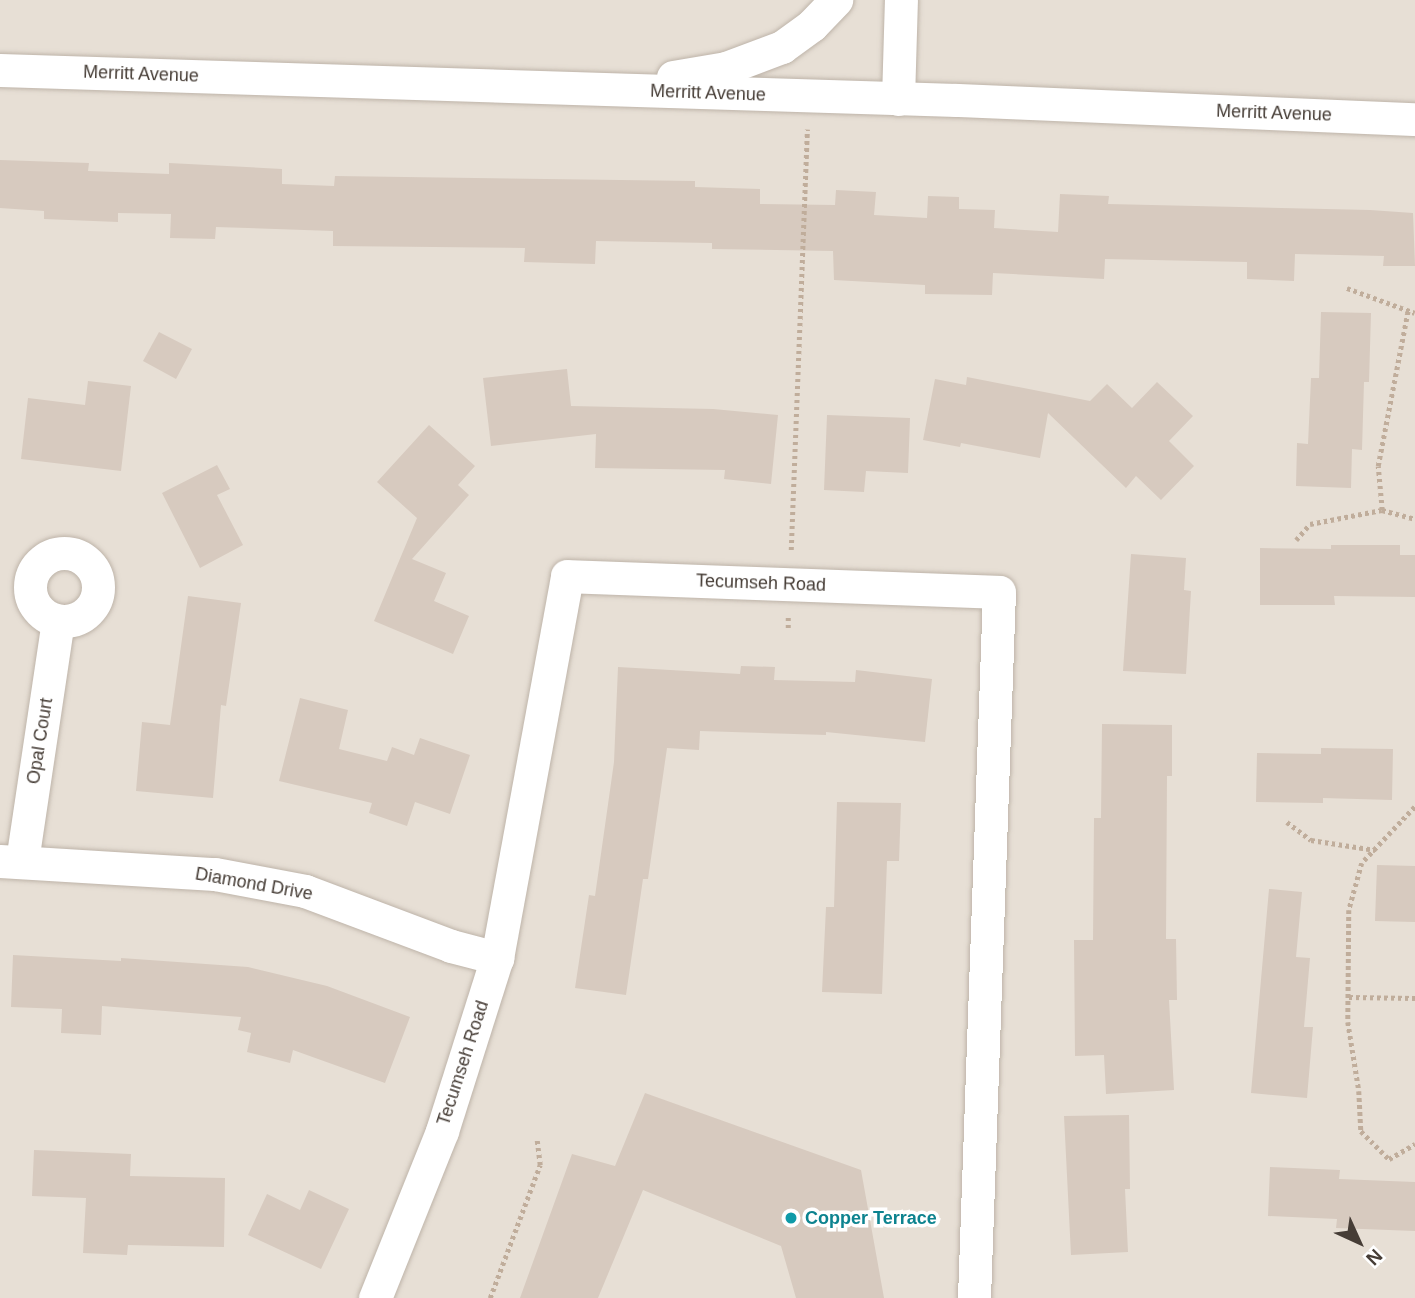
<!DOCTYPE html>
<html>
<head>
<meta charset="utf-8">
<style>
	body { margin:0 }
	#map { position:relative; width:1415px; height:1298px; overflow:hidden; background:#f3ede7; font-family:Helvetica,sans-serif }
	div>[style] { position:absolute }
	.residential>* { inset:0; background:#e7dfd5 }
	.building>* { inset:0; background:#d7cabf }
	.path>* { height:4.5px; margin-top:-2.25px; transform-origin:0; background:repeating-linear-gradient(90deg,#c0ad9b 0 3.5px,transparent 0 7px) }
	.roads { filter:drop-shadow(0 0 2px #beb4a9) drop-shadow(0 0 2px #beb4a9) }
	.minor>* { height:33px; margin:-16.5px; padding:0 16.5px; transform-origin:16.5px; border-radius:16.5px; background:#fff }
	.minor>.ring { margin:-16.5px; padding:0; box-sizing:content-box; background:none; border:33px solid #fff; border-radius:50% }
	.dots>* { width:19px; height:19px; translate:-50% -50%; box-sizing:border-box; border:4px solid #fff; border-radius:50% }
	span { translate:-50% -50%; white-space:nowrap; text-align:center; line-height:1.15; -webkit-text-stroke:7px #fff; paint-order:stroke }
	.street-label { font-size:18px; color:#463d36 }
	.culture-label { font-size:18px; color:#0d838f; font-weight:700 }
	.left { translate:0 -50%; text-align:left }
	.north { position:absolute; left:1324px; top:1207px; width:70px; height:70px; -webkit-text-stroke:5px #fff; paint-order:stroke; rotate:135deg; font-size:19px; font-weight:700; line-height:28px; text-align:center; color:#463d36 }
	.north::after { content:''; display:block; margin:auto; width:24px; height:32px; background:#463d36; clip-path:polygon(50% 0,100% 100%,50% 72%,0 100%) }
</style>
</head>
<body>
<div id="map">
	<div class="residential">
		<i style="clip-path:polygon(0 0,1415px 0,1415px 1298px,0 1298px)"></i>
	</div>
	<div class="building">
		<i style="clip-path:polygon(0 160px,89px 163px,88px 171px,169px 174px,169px 163px,282px 169px,282px 184px,334px 186px,335px 176px,695px 181px,695px 187px,760px 189px,760px 204px,835px 205px,836px 190px,876px 192px,874px 215px,927px 218px,928px 196px,959px 197px,959px 209px,995px 210px,994px 228px,1058px 232px,1060px 194px,1109px 196px,1108px 204px,1370px 210px,1413px 213px,1415px 266px,1383px 266px,1384px 256px,1295px 254px,1294px 281px,1247px 279px,1247px 262px,1105px 259px,1104px 279px,993px 273px,992px 295px,925px 294px,925px 285px,834px 280px,833px 251px,712px 249px,712px 243px,596px 241px,595px 264px,524px 262px,525px 248px,333px 246px,333px 231px,216px 227px,215px 239px,170px 238px,171px 214px,118px 213px,118px 222px,44px 219px,44px 211px,0 208px)"></i>
		<i style="clip-path:polygon(1321px 312px,1371px 313px,1369px 382px,1364px 382px,1362px 450px,1352px 449px,1351px 488px,1296px 486px,1297px 443px,1308px 444px,1311px 378px,1319px 378px)"></i>
		<i style="clip-path:polygon(159px 332px,192px 349px,176px 379px,143px 361px)"></i>
		<i style="clip-path:polygon(567px 369px,571px 406px,713px 409px,778px 415px,771px 484px,724px 479px,725px 470px,595px 468px,596px 434px,491px 446px,483px 378px)"></i>
		<i style="clip-path:polygon(967px 377px,1090px 401px,1107px 384px,1132px 408px,1157px 382px,1193px 416px,1169px 441px,1194px 466px,1161px 500px,1136px 476px,1126px 488px,1048px 413px,1040px 458px,961px 443px,960px 447px,923px 440px,935px 379px,966px 385px)"></i>
		<i style="clip-path:polygon(88px 381px,131px 386px,121px 471px,21px 459px,28px 398px,85px 405px)"></i>
		<i style="clip-path:polygon(827px 415px,910px 418px,908px 473px,866px 471px,864px 492px,824px 490px)"></i>
		<i style="clip-path:polygon(429px 425px,475px 466px,458px 485px,469px 495px,412px 559px,446px 573px,434px 601px,469px 616px,453px 654px,374px 621px,417px 518px,377px 482px)"></i>
		<i style="clip-path:polygon(217px 465px,230px 489px,217px 495px,243px 545px,200px 568px,162px 493px)"></i>
		<i style="clip-path:polygon(1331px 545px,1400px 545px,1400px 555px,1415px 555px,1415px 597px,1334px 596px,1335px 605px,1260px 605px,1260px 548px,1331px 549px)"></i>
		<i style="clip-path:polygon(1131px 554px,1186px 558px,1184px 590px,1191px 591px,1186px 674px,1123px 671px)"></i>
		<i style="clip-path:polygon(188px 596px,241px 603px,226px 706px,221px 705px,213px 798px,136px 791px,142px 722px,170px 725px)"></i>
		<i style="clip-path:polygon(741px 666px,775px 667px,774px 680px,855px 682px,856px 670px,932px 679px,925px 742px,826px 732px,826px 735px,700px 731px,699px 750px,667px 748px,648px 879px,643px 879px,626px 995px,575px 988px,589px 895px,595px 896px,614px 762px,618px 667px,740px 674px)"></i>
		<i style="clip-path:polygon(300px 698px,348px 710px,339px 749px,387px 761px,392px 747px,414px 755px,420px 738px,470px 755px,450px 814px,415px 802px,407px 826px,369px 813px,372px 803px,279px 781px)"></i>
		<i style="clip-path:polygon(1102px 724px,1172px 725px,1172px 776px,1167px 776px,1166px 939px,1176px 939px,1177px 1000px,1169px 1000px,1174px 1090px,1106px 1094px,1104px 1055px,1075px 1056px,1074px 940px,1093px 940px,1094px 818px,1101px 818px)"></i>
		<i style="clip-path:polygon(1321px 748px,1393px 749px,1392px 800px,1323px 798px,1323px 803px,1256px 802px,1257px 753px,1321px 754px)"></i>
		<i style="clip-path:polygon(837px 802px,901px 803px,899px 861px,887px 861px,882px 994px,822px 992px,826px 907px,834px 907px)"></i>
		<i style="clip-path:polygon(1377px 865px,1415px 866px,1415px 922px,1375px 921px)"></i>
		<i style="clip-path:polygon(1269px 889px,1302px 892px,1296px 957px,1310px 958px,1304px 1027px,1313px 1027px,1307px 1098px,1251px 1093px)"></i>
		<i style="clip-path:polygon(13px 955px,121px 961px,121px 958px,248px 967px,327px 986px,410px 1017px,385px 1083px,293px 1050px,290px 1063px,247px 1052px,251px 1033px,238px 1030px,241px 1017px,102px 1006px,101px 1035px,61px 1033px,62px 1009px,11px 1007px)"></i>
		<i style="clip-path:polygon(645px 1093px,861px 1170px,884px 1298px,796px 1298px,781px 1246px,643px 1190px,598px 1298px,520px 1298px,572px 1154px,615px 1166px)"></i>
		<i style="clip-path:polygon(1129px 1115px,1130px 1189px,1125px 1189px,1128px 1252px,1071px 1255px,1064px 1116px)"></i>
		<i style="clip-path:polygon(34px 1150px,131px 1154px,130px 1176px,225px 1178px,224px 1247px,128px 1245px,127px 1255px,83px 1253px,86px 1198px,32px 1196px)"></i>
		<i style="clip-path:polygon(1270px 1167px,1340px 1170px,1339px 1179px,1415px 1182px,1415px 1231px,1336px 1228px,1337px 1219px,1268px 1216px)"></i>
		<i style="clip-path:polygon(309px 1190px,349px 1209px,321px 1269px,248px 1235px,267px 1194px,300px 1210px)"></i>
	</div>
	<div class="path">
		<i style="left:1347px;top:288px;width:72px;rotate:20.2deg"></i>
		<i style="left:1382px;top:510px;width:44px;rotate:-95.2deg"></i>
		<i style="left:1378px;top:466px;width:159px;rotate:-79.1deg"></i>
		<i style="left:1296px;top:540px;width:21px;rotate:-49deg"></i>
		<i style="left:1310px;top:524px;width:73px;rotate:-11deg"></i>
		<i style="left:1382px;top:510px;width:34px;rotate:15deg"></i>
		<i style="left:791px;top:550px;width:421px;rotate:-87.8deg"></i>
		<i style="left:788px;top:628px;width:13px;rotate:-90deg"></i>
		<i style="left:1415px;top:807px;width:77px;rotate:133.4deg"></i>
		<i style="left:1362px;top:863px;width:49px;rotate:105.5deg"></i>
		<i style="left:1349px;top:910px;width:112px;rotate:90.5deg"></i>
		<i style="left:1348px;top:1022px;width:70px;rotate:80.9deg"></i>
		<i style="left:1359px;top:1091px;width:40px;rotate:87.1deg"></i>
		<i style="left:1361px;top:1131px;width:40px;rotate:45deg"></i>
		<i style="left:1389px;top:1159px;width:30px;rotate:-30deg"></i>
		<i style="left:1287px;top:822px;width:30px;rotate:37deg"></i>
		<i style="left:1311px;top:840px;width:65px;rotate:8.9deg"></i>
		<i style="left:1349px;top:997px;width:66px;rotate:0.9deg"></i>
		<i style="left:490px;top:1298px;width:142px;rotate:-69.4deg"></i>
		<i style="left:540px;top:1165px;width:26px;rotate:-97deg"></i>
	</div>
	<div class="roads">
		<div class="minor">
			<i style="left:0;top:70px;width:957px;rotate:1.8deg"></i>
			<i style="left:957px;top:100px;width:458px;rotate:2.4deg"></i>
			<i style="left:673px;top:77px;width:54px;rotate:-9.6deg"></i>
			<i style="left:726px;top:68px;width:60px;rotate:-20.6deg"></i>
			<i style="left:782px;top:47px;width:37px;rotate:-36deg"></i>
			<i style="left:812px;top:25px;width:35px;rotate:-46deg"></i>
			<i style="left:898px;top:99px;width:99px;rotate:-88.3deg"></i>
			<i class="ring" style="left:30px;top:553px;width:35px;height:35px"></i>
			<i style="left:0;top:861px;width:215px;rotate:3.5deg"></i>
			<i style="left:215px;top:874px;width:92px;rotate:10.7deg"></i>
			<i style="left:305px;top:891px;width:156px;rotate:20.6deg"></i>
			<i style="left:451px;top:946px;width:48px;rotate:14.6deg"></i>
			<i style="left:22px;top:861px;width:243px;rotate:-81.5deg"></i>
			<i style="left:375px;top:1298px;width:180px;rotate:-68.1deg"></i>
			<i style="left:442px;top:1131px;width:182px;rotate:-72.4deg"></i>
			<i style="left:497px;top:958px;width:388px;rotate:-79.6deg"></i>
			<i style="left:567px;top:576px;width:432px;rotate:2.1deg"></i>
			<i style="left:999px;top:592px;width:706px;rotate:92.03deg"></i>
		</div>
	</div>
	<div class="dots">
		<i style="left:791px;top:1218px;background:#0f9aa8"></i>
	</div>
	<div class="street-label">
		<span style="left:141px;top:74px;rotate:2deg">Merritt Avenue</span>
		<span style="left:708px;top:93px;rotate:2deg">Merritt Avenue</span>
		<span style="left:1274px;top:113px;rotate:2deg">Merritt Avenue</span>
		<span style="left:761px;top:583px;rotate:2deg">Tecumseh Road</span>
		<span style="left:40px;top:741px;rotate:-81deg">Opal Court</span>
		<span style="left:254px;top:884px;rotate:10deg">Diamond Drive</span>
		<span style="left:463px;top:1063px;rotate:-72deg">Tecumseh Road</span>
	</div>
	<div class="culture-label">
		<span class="left" style="left:805px;top:1218px">Copper Terrace</span>
	</div>
	<div class="north">N</div>
</div>
</body>
</html>
